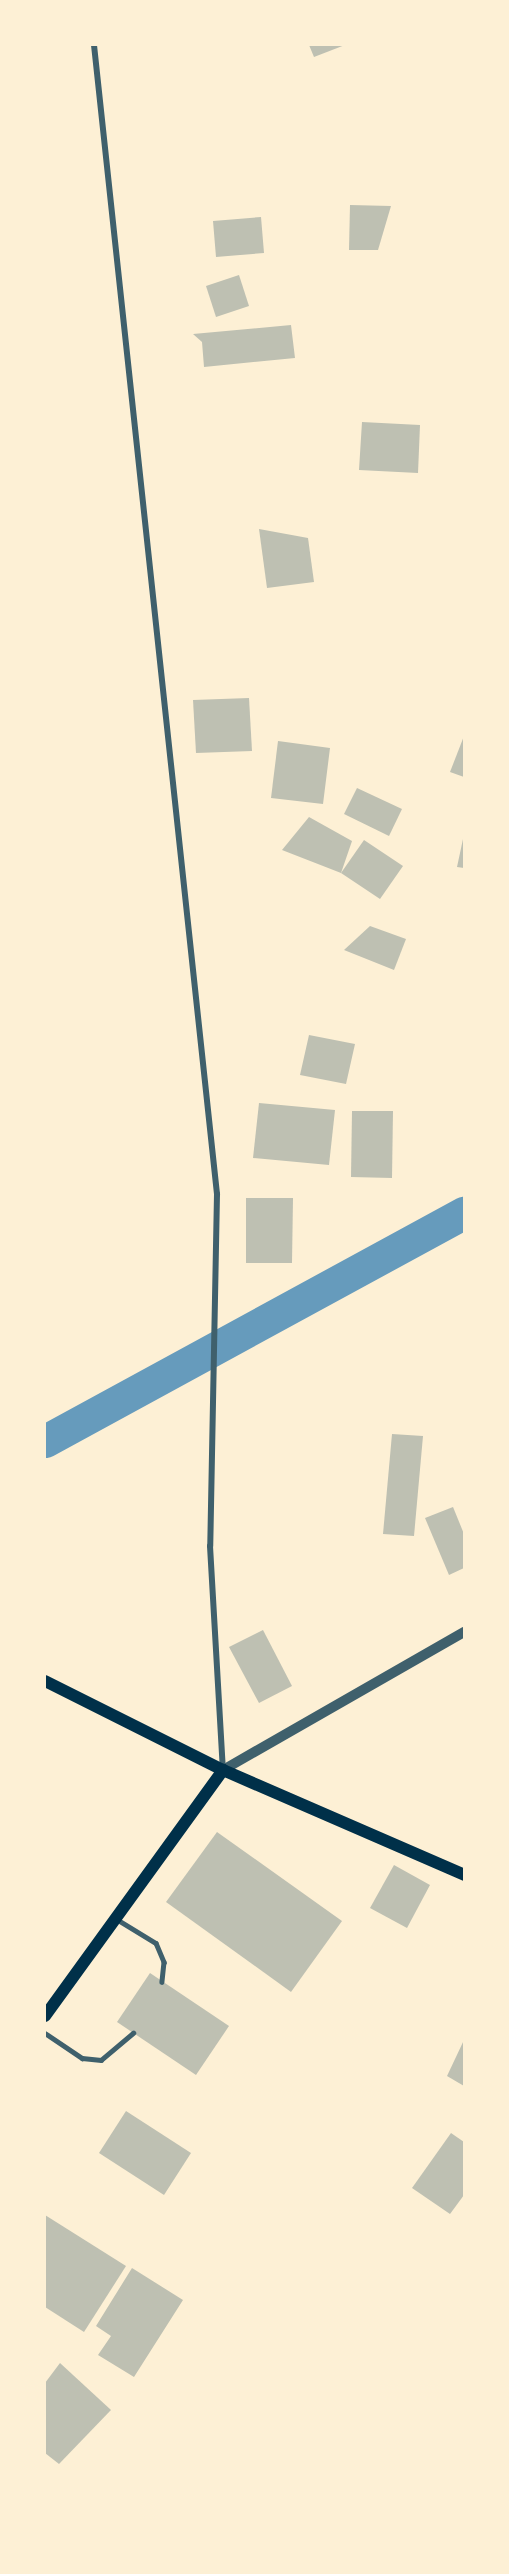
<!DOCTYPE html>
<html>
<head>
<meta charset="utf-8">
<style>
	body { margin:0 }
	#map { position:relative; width:509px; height:2574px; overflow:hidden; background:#fdf0d5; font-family:"Fira Sans Condensed",sans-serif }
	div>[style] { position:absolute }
	.canal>* { height:33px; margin:-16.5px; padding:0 16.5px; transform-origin:16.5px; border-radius:16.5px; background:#669bbc }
	.building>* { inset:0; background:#bec0b2 }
	.service>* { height:4.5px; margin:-2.25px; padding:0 2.25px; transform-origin:2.25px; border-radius:2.25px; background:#3f606c }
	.minor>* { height:6px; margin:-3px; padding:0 3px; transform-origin:3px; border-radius:3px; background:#3f606c }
	.tertiary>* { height:10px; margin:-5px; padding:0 5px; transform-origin:5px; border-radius:5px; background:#3f606c }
	.secondary>* { height:12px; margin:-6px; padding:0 6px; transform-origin:6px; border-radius:6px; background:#003049 }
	span { translate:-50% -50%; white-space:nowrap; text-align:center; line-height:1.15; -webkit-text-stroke:4.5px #fdf0d5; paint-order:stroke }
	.frame { position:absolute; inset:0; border:46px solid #fdf0d5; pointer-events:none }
</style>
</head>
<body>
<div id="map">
	<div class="canal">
		<i style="left:45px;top:1441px;width:477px;rotate:-28.6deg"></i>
	</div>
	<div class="building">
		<i style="clip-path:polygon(309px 45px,345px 45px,314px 57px)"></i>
		<i style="clip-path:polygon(350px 205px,391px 206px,378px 250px,349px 250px)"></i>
		<i style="clip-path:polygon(261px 217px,264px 253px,216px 257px,213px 221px)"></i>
		<i style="clip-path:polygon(239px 275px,249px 306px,216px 317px,206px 286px)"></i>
		<i style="clip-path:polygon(291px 325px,295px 358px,204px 367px,202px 342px,193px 334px)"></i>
		<i style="clip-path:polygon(362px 422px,420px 425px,418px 473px,359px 470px)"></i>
		<i style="clip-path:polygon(259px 529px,308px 538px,314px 582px,267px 588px)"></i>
		<i style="clip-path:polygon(249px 698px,252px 751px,196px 753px,193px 700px)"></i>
		<i style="clip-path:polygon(464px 736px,464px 777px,450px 772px)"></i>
		<i style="clip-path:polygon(278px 741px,330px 748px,323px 804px,271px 798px)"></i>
		<i style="clip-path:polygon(357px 788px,402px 809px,389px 836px,344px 814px)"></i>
		<i style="clip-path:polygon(309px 817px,352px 841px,341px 873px,282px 850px)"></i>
		<i style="clip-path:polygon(463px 839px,464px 839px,464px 868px,457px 867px)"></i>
		<i style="clip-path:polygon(364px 840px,403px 866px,380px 899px,341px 873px)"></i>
		<i style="clip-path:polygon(370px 926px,406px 939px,394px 970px,344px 950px)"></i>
		<i style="clip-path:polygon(309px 1035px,355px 1044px,346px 1084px,300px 1075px)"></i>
		<i style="clip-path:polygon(259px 1103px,335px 1110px,329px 1165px,253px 1158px)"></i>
		<i style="clip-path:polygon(352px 1111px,393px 1111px,392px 1178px,351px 1177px)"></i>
		<i style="clip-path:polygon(246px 1198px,293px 1198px,292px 1263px,246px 1263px)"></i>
		<i style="clip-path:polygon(392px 1434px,423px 1436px,414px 1536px,383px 1534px)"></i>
		<i style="clip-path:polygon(453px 1507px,464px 1534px,464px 1568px,449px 1575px,425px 1518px)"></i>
		<i style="clip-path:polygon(263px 1630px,292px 1686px,259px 1703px,229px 1647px)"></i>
		<i style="clip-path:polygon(217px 1832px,342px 1921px,291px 1992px,166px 1902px)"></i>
		<i style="clip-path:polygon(394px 1865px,430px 1885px,407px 1928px,370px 1908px)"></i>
		<i style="clip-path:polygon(150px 1973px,229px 2026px,196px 2075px,117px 2022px)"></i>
		<i style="clip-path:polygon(464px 2040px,464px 2086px,447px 2076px)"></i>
		<i style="clip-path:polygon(126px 2111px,191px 2153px,164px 2195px,99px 2153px)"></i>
		<i style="clip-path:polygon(451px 2133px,464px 2142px,464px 2195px,450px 2214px,412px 2188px)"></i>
		<i style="clip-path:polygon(45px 2215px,126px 2266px,84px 2332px,45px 2307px)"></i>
		<i style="clip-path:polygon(132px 2268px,183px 2300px,134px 2377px,98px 2355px,111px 2336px,96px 2326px)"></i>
		<i style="clip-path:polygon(60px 2363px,111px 2410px,59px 2464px,45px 2453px,45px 2383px)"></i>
	</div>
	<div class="service">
		<i style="left:118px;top:1920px;width:44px;rotate:31.2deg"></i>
		<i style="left:156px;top:1943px;width:21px;rotate:67deg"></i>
		<i style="left:164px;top:1962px;width:20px;rotate:96deg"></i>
		<i style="left:45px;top:2033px;width:45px;rotate:34deg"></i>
		<i style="left:82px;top:2058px;width:19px;rotate:6deg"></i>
		<i style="left:101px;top:2060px;width:42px;rotate:-40.2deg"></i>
	</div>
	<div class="minor">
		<i style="left:94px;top:45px;width:1156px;rotate:83.89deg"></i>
		<i style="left:217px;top:1194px;width:352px;rotate:91.1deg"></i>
		<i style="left:210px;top:1546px;width:224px;rotate:86.7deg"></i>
	</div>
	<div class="tertiary">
		<i style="left:223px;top:1770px;width:278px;rotate:-29.8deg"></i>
	</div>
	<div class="secondary">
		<i style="left:45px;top:1681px;width:199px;rotate:26.6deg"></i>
		<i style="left:223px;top:1770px;width:263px;rotate:23.5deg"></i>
		<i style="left:45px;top:2016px;width:304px;rotate:-54.1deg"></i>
	</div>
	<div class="frame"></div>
</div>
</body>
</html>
